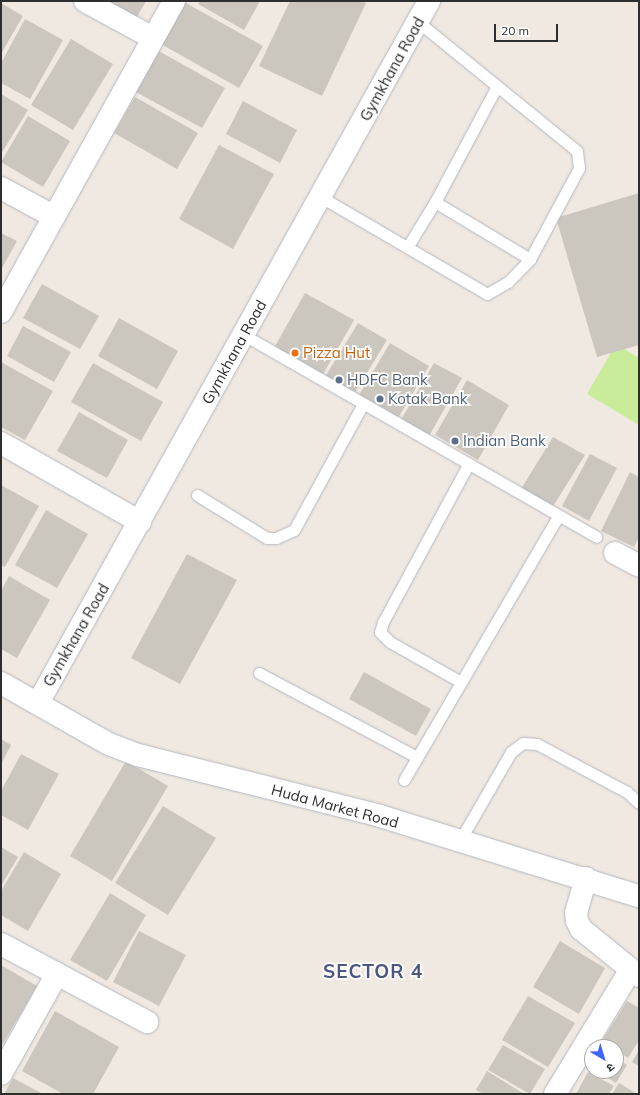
<!DOCTYPE html>
<html>
<head>
<meta charset="utf-8">
<style>
	body { margin:0 }
	#map { position:relative; width:640px; height:1095px; overflow:hidden; background:#efe9e1; font-family:Mulish,"Noto Sans Devanagari",sans-serif }
	div>[style] { position:absolute }
	.pitch>* { inset:0; background:#c9ec9a }
	.building>* { inset:0; background:#cbc7bf }
	.roads { filter:drop-shadow(0 0 1px #b4b7c1) drop-shadow(0 0 1px #b4b7c1) }
	.service>* { height:11px; margin:-5.5px; padding:0 5.5px; transform-origin:5.5px; border-radius:5.5px; background:#fff }
	.minor>* { height:22px; margin:-11px; padding:0 11px; transform-origin:11px; border-radius:11px; background:#fff }
	.tertiary>* { height:22px; margin:-11px; padding:0 11px; transform-origin:11px; border-radius:11px; background:#fff }
	.dots>* { width:11px; height:11px; translate:-50% -50%; box-sizing:border-box; border:2px solid #fff; border-radius:50% }
	span { translate:-50% -50%; white-space:nowrap; text-align:center; line-height:1.15; -webkit-text-stroke:3.5px #fff; paint-order:stroke }
	.street-label { font-size:15px; color:#2e2e2e }
	.food-label { font-size:15px; color:#c56008 }
	.left { translate:0 -50%; text-align:left }
	.service-label { font-size:15px; color:#4e5e75 }
	.district-label { font-size:19px; color:#4d5680; font-weight:700; letter-spacing:1px }
	.frame { position:absolute; inset:0; border:2px solid #2e2e2e; pointer-events:none }
	.north { position:absolute; left:584px; top:1039px; width:40px; height:40px; box-sizing:border-box; background:#fff; border:1px solid #ababab; border-radius:50%; rotate:142deg; font-size:11px; font-weight:700; line-height:16px; text-align:center; color:#2e2e2e }
	.north::after { content:''; display:block; margin:auto; width:14px; height:18px; background:#4264fb; clip-path:polygon(50% 0,100% 100%,50% 72%,0 100%) }
	.scale { position:absolute; left:494px; top:24px; width:64px; height:18px; box-sizing:border-box; border:2px solid #2e2e2e; border-top:0; padding-left:5px; font-size:12px; line-height:14px; white-space:nowrap; color:#2e2e2e; -webkit-text-stroke:3px #fff; paint-order:stroke }
</style>
</head>
<body>
<div id="map">
	<div class="pitch">
		<i style="clip-path:polygon(616px 344px,639px 358px,639px 425px,587px 394px)"></i>
	</div>
	<div class="building">
		<i style="clip-path:polygon(108px 1px,146px 1px,137px 17px)"></i>
		<i style="clip-path:polygon(200px 1px,260px 1px,244px 30px,198px 4px)"></i>
		<i style="clip-path:polygon(290px 1px,361px 1px,366px 3px,322px 96px,259px 66px)"></i>
		<i style="clip-path:polygon(184px 2px,263px 46px,239px 88px,161px 44px)"></i>
		<i style="clip-path:polygon(1px 3px,23px 16px,1px 54px)"></i>
		<i style="clip-path:polygon(25px 19px,63px 40px,30px 99px,1px 83px,1px 63px)"></i>
		<i style="clip-path:polygon(71px 39px,113px 64px,73px 130px,31px 105px)"></i>
		<i style="clip-path:polygon(157px 50px,225px 88px,202px 128px,134px 91px)"></i>
		<i style="clip-path:polygon(1px 94px,28px 110px,1px 154px)"></i>
		<i style="clip-path:polygon(135px 97px,198px 133px,177px 169px,114px 133px)"></i>
		<i style="clip-path:polygon(243px 101px,297px 130px,280px 163px,226px 134px)"></i>
		<i style="clip-path:polygon(28px 116px,70px 141px,43px 187px,1px 162px)"></i>
		<i style="clip-path:polygon(219px 145px,274px 174px,233px 249px,179px 219px)"></i>
		<i style="clip-path:polygon(639px 193px,639px 345px,597px 357px,556px 218px)"></i>
		<i style="clip-path:polygon(1px 233px,17px 241px,1px 270px)"></i>
		<i style="clip-path:polygon(42px 284px,99px 316px,80px 349px,23px 318px)"></i>
		<i style="clip-path:polygon(305px 293px,354px 320px,322px 376px,274px 348px)"></i>
		<i style="clip-path:polygon(119px 318px,178px 351px,157px 389px,98px 356px)"></i>
		<i style="clip-path:polygon(358px 323px,387px 340px,354px 394px,325px 377px)"></i>
		<i style="clip-path:polygon(23px 326px,71px 352px,54px 382px,7px 356px)"></i>
		<i style="clip-path:polygon(390px 343px,429px 366px,398px 418px,359px 395px)"></i>
		<i style="clip-path:polygon(1px 362px,53px 391px,25px 440px,1px 427px)"></i>
		<i style="clip-path:polygon(93px 363px,163px 402px,141px 441px,71px 402px)"></i>
		<i style="clip-path:polygon(434px 363px,462px 378px,429px 436px,401px 420px)"></i>
		<i style="clip-path:polygon(467px 380px,509px 405px,478px 460px,435px 435px)"></i>
		<i style="clip-path:polygon(79px 412px,128px 440px,107px 478px,57px 451px)"></i>
		<i style="clip-path:polygon(553px 437px,585px 455px,552px 508px,521px 489px)"></i>
		<i style="clip-path:polygon(590px 454px,617px 468px,589px 521px,562px 506px)"></i>
		<i style="clip-path:polygon(630px 472px,639px 477px,639px 537px,634px 547px,601px 531px)"></i>
		<i style="clip-path:polygon(1px 485px,39px 506px,5px 567px,1px 565px)"></i>
		<i style="clip-path:polygon(46px 510px,88px 534px,57px 588px,15px 565px)"></i>
		<i style="clip-path:polygon(187px 554px,237px 580px,180px 684px,131px 658px)"></i>
		<i style="clip-path:polygon(9px 576px,50px 600px,17px 658px,1px 649px,1px 591px)"></i>
		<i style="clip-path:polygon(364px 672px,431px 709px,416px 736px,349px 699px)"></i>
		<i style="clip-path:polygon(1px 739px,11px 745px,1px 764px)"></i>
		<i style="clip-path:polygon(21px 754px,59px 774px,28px 830px,1px 815px,1px 791px)"></i>
		<i style="clip-path:polygon(126px 761px,168px 786px,112px 881px,70px 856px)"></i>
		<i style="clip-path:polygon(163px 806px,216px 838px,168px 915px,115px 883px)"></i>
		<i style="clip-path:polygon(1px 847px,18px 857px,1px 886px)"></i>
		<i style="clip-path:polygon(24px 852px,61px 874px,28px 931px,1px 915px,1px 891px)"></i>
		<i style="clip-path:polygon(110px 893px,146px 915px,107px 981px,70px 960px)"></i>
		<i style="clip-path:polygon(139px 931px,186px 955px,159px 1006px,113px 982px)"></i>
		<i style="clip-path:polygon(560px 941px,605px 968px,579px 1014px,533px 987px)"></i>
		<i style="clip-path:polygon(1px 965px,37px 986px,1px 1047px)"></i>
		<i style="clip-path:polygon(528px 996px,575px 1023px,548px 1067px,502px 1040px)"></i>
		<i style="clip-path:polygon(627px 1001px,639px 1008px,639px 1040px,628px 1058px,616px 1050px,616px 1047px,602px 1041px)"></i>
		<i style="clip-path:polygon(55px 1011px,119px 1047px,93px 1094px,63px 1094px,22px 1071px)"></i>
		<i style="clip-path:polygon(503px 1045px,545px 1069px,530px 1094px,488px 1070px)"></i>
		<i style="clip-path:polygon(639px 1050px,639px 1066px,632px 1062px)"></i>
		<i style="clip-path:polygon(592px 1055px,592px 1068px,586px 1065px)"></i>
		<i style="clip-path:polygon(616px 1058px,627px 1065px,616px 1083px,597px 1071px,616px 1071px)"></i>
		<i style="clip-path:polygon(487px 1071px,524px 1094px,483px 1094px,476px 1090px)"></i>
		<i style="clip-path:polygon(588px 1072px,614px 1086px,609px 1094px,576px 1094px)"></i>
		<i style="clip-path:polygon(13px 1078px,43px 1094px,4px 1094px)"></i>
		<i style="clip-path:polygon(619px 1083px,637px 1094px,612px 1094px)"></i>
	</div>
	<div class="roads">
		<div class="service">
			<i style="left:497px;top:86px;width:132px;rotate:118.1deg"></i>
			<i style="left:435px;top:202px;width:111px;rotate:31deg"></i>
			<i style="left:321px;top:197px;width:192px;rotate:30.3deg"></i>
			<i style="left:487px;top:294px;width:24px;rotate:-30deg"></i>
			<i style="left:508px;top:282px;width:32px;rotate:-46deg"></i>
			<i style="left:530px;top:259px;width:103px;rotate:-61.7deg"></i>
			<i style="left:579px;top:168px;width:17px;rotate:-97deg"></i>
			<i style="left:577px;top:151px;width:205px;rotate:-140.9deg"></i>
			<i style="left:408px;top:246px;width:52px;rotate:-58.5deg"></i>
			<i style="left:244px;top:335px;width:406px;rotate:29.8deg"></i>
			<i style="left:197px;top:495px;width:82px;rotate:31.6deg"></i>
			<i style="left:267px;top:538px;width:9px"></i>
			<i style="left:276px;top:538px;width:20px;rotate:-24deg"></i>
			<i style="left:294px;top:530px;width:144px;rotate:-61.3deg"></i>
			<i style="left:259px;top:673px;width:179px;rotate:28deg"></i>
			<i style="left:461px;top:682px;width:81px;rotate:-150.6deg"></i>
			<i style="left:390px;top:642px;width:14px;rotate:-135deg"></i>
			<i style="left:380px;top:632px;width:10px;rotate:-73deg"></i>
			<i style="left:383px;top:622px;width:179px;rotate:-61.6deg"></i>
			<i style="left:404px;top:780px;width:306px;rotate:-59.7deg"></i>
			<i style="left:459px;top:842px;width:104px;rotate:-60deg"></i>
			<i style="left:511px;top:752px;width:15px;rotate:-37deg"></i>
			<i style="left:523px;top:743px;width:14px;rotate:4deg"></i>
			<i style="left:537px;top:744px;width:102px;rotate:28.1deg"></i>
			<i style="left:627px;top:792px;width:16px;rotate:43deg"></i>
		</div>
		<div class="minor">
			<i style="left:85px;top:1px;width:77px;rotate:28.6deg"></i>
			<i style="left:1px;top:188px;width:59px;rotate:28.3deg"></i>
			<i style="left:1px;top:312px;width:356px;rotate:-60.9deg"></i>
			<i style="left:1px;top:443px;width:160px;rotate:29.6deg"></i>
			<i style="left:615px;top:553px;width:27px;rotate:28deg"></i>
			<i style="left:38px;top:703px;width:804px;rotate:-60.88deg"></i>
			<i style="left:586px;top:878px;width:35px;rotate:106deg"></i>
			<i style="left:576px;top:912px;width:9px;rotate:84deg"></i>
			<i style="left:577px;top:921px;width:9px;rotate:63deg"></i>
			<i style="left:581px;top:929px;width:75px;rotate:39deg"></i>
			<i style="left:1px;top:944px;width:166px;rotate:28.1deg"></i>
			<i style="left:1px;top:1074px;width:115px;rotate:-60.8deg"></i>
			<i style="left:555px;top:1094px;width:144px;rotate:-58.6deg"></i>
		</div>
		<div class="tertiary">
			<i style="left:1px;top:683px;width:124px;rotate:29.5deg"></i>
			<i style="left:109px;top:744px;width:31px;rotate:21deg"></i>
			<i style="left:138px;top:755px;width:250px;rotate:14.1deg"></i>
			<i style="left:380px;top:816px;width:271px;rotate:17.2deg"></i>
		</div>
	</div>
	<div class="dots">
		<i style="left:295px;top:353px;background:#e8710a"></i>
		<i style="left:339px;top:380px;background:#5c6f8a"></i>
		<i style="left:380px;top:399px;background:#5c6f8a"></i>
		<i style="left:455px;top:441px;background:#5c6f8a"></i>
	</div>
	<div class="street-label">
		<span style="left:392px;top:69px;rotate:-61deg">Gymkhana Road</span>
		<span style="left:234px;top:352px;rotate:-61deg">Gymkhana Road</span>
		<span style="left:76px;top:635px;rotate:-60deg">Gymkhana Road</span>
		<span style="left:335px;top:806px;rotate:15deg">Huda Market Road</span>
	</div>
	<div class="food-label">
		<span class="left" style="left:303px;top:353px">Pizza Hut</span>
	</div>
	<div class="service-label">
		<span class="left" style="left:347px;top:380px">HDFC Bank</span>
		<span class="left" style="left:388px;top:399px">Kotak Bank</span>
		<span class="left" style="left:463px;top:441px">Indian Bank</span>
	</div>
	<div class="district-label">
		<span style="left:373px;top:972px">SECTOR 4</span>
	</div>
	<div class="frame"></div>
	<div class="north">उ</div>
	<div class="scale">20 m</div>
</div>
</body>
</html>
